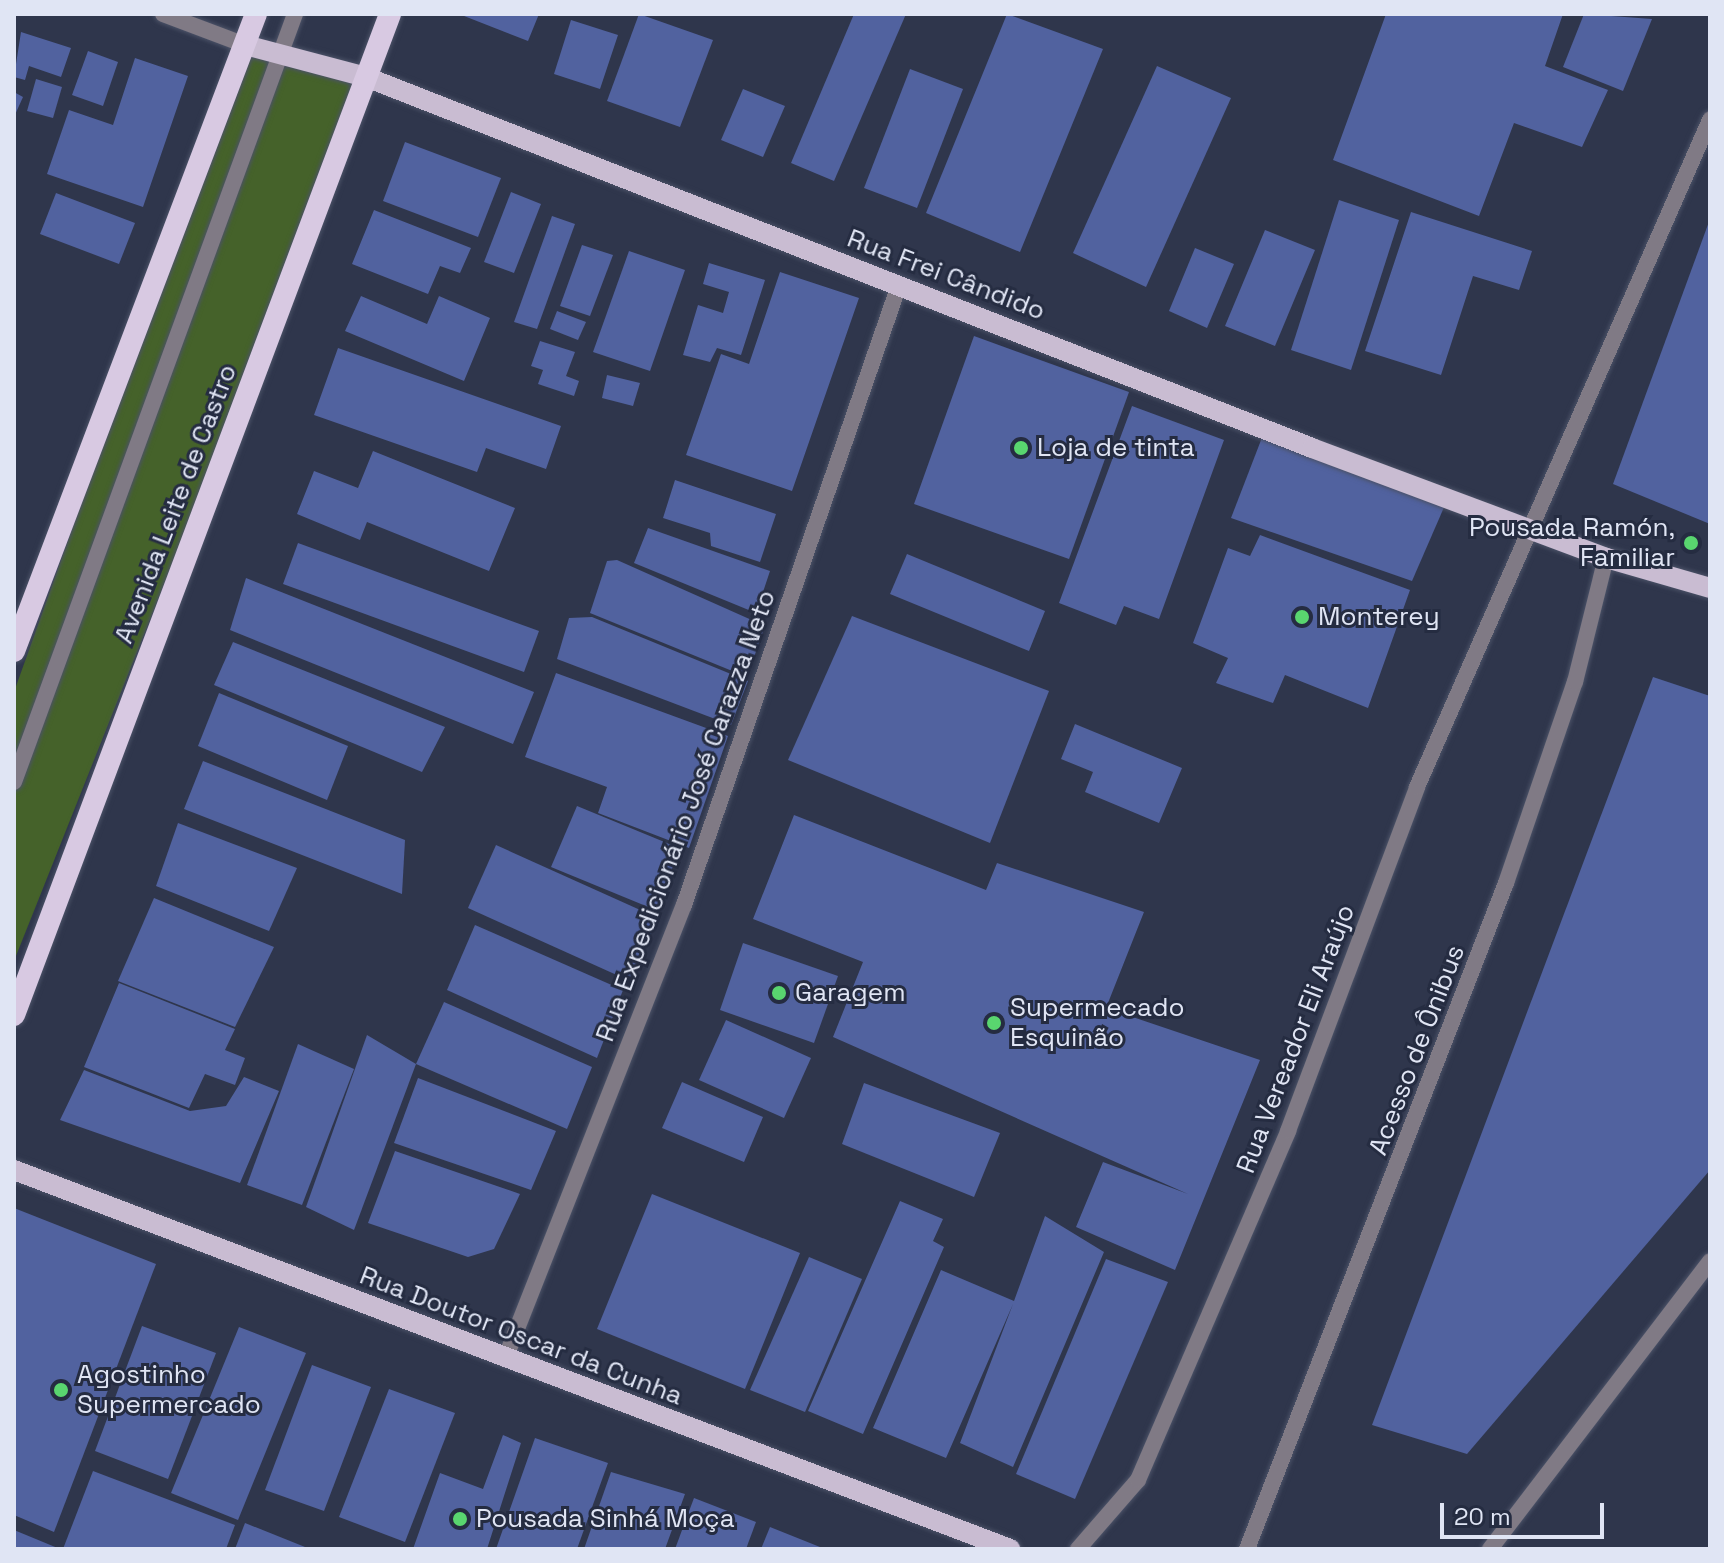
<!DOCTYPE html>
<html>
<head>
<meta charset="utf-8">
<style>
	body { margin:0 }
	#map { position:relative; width:1724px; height:1563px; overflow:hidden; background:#2f364c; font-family:"Space Grotesk",sans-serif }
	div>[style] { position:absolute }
	.green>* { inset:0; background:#45622a }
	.building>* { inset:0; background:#51629f }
	.roads { filter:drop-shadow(0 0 2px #4b5267) drop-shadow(0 0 2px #4b5267) }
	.service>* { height:16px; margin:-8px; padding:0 8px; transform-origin:8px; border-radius:8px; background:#807a85 }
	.pedestrian>* { height:16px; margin:-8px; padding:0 8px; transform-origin:8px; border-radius:8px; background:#807a85 }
	.minor>* { height:16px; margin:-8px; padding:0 8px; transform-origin:8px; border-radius:8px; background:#807a85 }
	.tertiary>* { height:16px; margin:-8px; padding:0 8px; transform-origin:8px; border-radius:8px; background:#807a85 }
	.primary>* { height:20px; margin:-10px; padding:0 10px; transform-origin:10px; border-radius:10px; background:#c9bcd2 }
	.trunk>* { height:22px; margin:-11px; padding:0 11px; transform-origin:11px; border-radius:11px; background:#d8c9e2 }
	.dots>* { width:22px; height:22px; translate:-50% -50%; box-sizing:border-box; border:4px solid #252c41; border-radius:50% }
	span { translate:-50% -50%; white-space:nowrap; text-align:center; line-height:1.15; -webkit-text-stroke:6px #252c41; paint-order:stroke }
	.street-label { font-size:26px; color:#e0e5f4 }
	.poi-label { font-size:26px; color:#e0e5f4 }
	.left { translate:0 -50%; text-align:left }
	.right { translate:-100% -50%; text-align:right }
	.frame { position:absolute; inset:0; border:16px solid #e0e5f4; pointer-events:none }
	.scale { position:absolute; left:1440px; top:1503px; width:164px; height:36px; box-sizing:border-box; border:4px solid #e0e5f4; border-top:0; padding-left:10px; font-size:24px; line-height:28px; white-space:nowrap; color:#e0e5f4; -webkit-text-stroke:6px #252c41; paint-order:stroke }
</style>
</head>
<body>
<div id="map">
	<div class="green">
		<i style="clip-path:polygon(245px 45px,366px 77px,14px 961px,14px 692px)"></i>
	</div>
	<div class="building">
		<i style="clip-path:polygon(459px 14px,539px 14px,528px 41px)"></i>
		<i style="clip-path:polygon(639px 14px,713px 40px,680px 127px,607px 101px)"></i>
		<i style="clip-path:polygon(854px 14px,906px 14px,834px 181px,791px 163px)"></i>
		<i style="clip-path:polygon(1007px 14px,1103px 49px,1020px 252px,926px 213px)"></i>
		<i style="clip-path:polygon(1386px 14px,1563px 14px,1545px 66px,1608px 90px,1582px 147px,1514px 123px,1479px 216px,1333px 160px)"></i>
		<i style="clip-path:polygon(1584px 14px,1652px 19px,1623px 91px,1563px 67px)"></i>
		<i style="clip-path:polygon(571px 20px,618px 35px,600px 89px,554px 74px)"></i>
		<i style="clip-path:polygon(21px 32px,71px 48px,61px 77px,29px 66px,25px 80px,14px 77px)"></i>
		<i style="clip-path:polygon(88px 51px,118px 62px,103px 106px,72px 95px)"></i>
		<i style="clip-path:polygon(135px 58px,188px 76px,143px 207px,47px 174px,69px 110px,113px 125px)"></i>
		<i style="clip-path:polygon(1157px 66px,1231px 98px,1146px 287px,1073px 253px)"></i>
		<i style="clip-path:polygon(910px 69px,963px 89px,917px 208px,864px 188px)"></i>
		<i style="clip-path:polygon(36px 79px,62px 87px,53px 118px,27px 111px)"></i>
		<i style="clip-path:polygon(743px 89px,785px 106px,763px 157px,721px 140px)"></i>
		<i style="clip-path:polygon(14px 92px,23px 97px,14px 117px)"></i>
		<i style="clip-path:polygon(405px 142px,501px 178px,478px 237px,383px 201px)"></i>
		<i style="clip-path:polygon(511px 192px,541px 204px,514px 273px,484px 262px)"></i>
		<i style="clip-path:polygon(56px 193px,135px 223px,119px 264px,40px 234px)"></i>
		<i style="clip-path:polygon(1339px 200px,1399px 220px,1351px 370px,1291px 350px)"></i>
		<i style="clip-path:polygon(374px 210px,471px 248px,460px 273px,440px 266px,428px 294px,352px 264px)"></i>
		<i style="clip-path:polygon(1411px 212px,1532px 251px,1519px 290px,1473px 276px,1441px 375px,1365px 351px)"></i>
		<i style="clip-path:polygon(552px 216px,575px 224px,537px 329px,514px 322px)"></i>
		<i style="clip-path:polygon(1710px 219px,1710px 524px,1613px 484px)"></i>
		<i style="clip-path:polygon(1265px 230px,1315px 250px,1275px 346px,1225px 326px)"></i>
		<i style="clip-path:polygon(582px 245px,613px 255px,590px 316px,560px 306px)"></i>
		<i style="clip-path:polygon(1195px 248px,1234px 264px,1207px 328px,1169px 311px)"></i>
		<i style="clip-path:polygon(629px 251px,685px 270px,650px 371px,593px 352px)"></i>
		<i style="clip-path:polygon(709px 263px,765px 280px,741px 355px,717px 348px,710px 362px,683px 355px,698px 305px,723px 313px,729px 292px,703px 284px)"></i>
		<i style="clip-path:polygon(780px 272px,859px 298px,792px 491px,686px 455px,721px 354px,749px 364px)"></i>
		<i style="clip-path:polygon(361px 296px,427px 324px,439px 296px,490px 318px,464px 381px,345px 331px)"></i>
		<i style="clip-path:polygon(557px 311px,586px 322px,578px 340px,550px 329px)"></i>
		<i style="clip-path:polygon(974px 336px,1129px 392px,1069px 559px,914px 504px)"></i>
		<i style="clip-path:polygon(540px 341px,575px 352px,566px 376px,579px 381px,574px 396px,538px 384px,543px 370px,531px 366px)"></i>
		<i style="clip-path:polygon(338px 348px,561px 426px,546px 469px,486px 448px,477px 472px,314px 415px)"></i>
		<i style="clip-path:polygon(607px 375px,640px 383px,633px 406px,602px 398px)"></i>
		<i style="clip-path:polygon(1132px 406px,1224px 440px,1159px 619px,1124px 606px,1116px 625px,1059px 603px)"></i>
		<i style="clip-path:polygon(1263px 435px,1445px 505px,1412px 581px,1231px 518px)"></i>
		<i style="clip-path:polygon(373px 451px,515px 508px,489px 571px,367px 522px,360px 540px,297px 514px,314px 471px,358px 488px)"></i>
		<i style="clip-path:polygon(675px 480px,776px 514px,760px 562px,711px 546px,710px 533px,663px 518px)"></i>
		<i style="clip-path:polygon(648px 528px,770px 571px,756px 613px,634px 563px)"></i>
		<i style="clip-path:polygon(1260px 535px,1410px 590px,1368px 708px,1285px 675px,1273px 703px,1216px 683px,1228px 658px,1193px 643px,1228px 548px,1250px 556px)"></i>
		<i style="clip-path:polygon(298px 543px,539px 631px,524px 672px,283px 584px)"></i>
		<i style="clip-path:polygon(907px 554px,1045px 611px,1029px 651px,890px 594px)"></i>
		<i style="clip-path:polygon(617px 560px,765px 626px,747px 677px,590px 613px,607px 561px)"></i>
		<i style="clip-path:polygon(246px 578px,534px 692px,513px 744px,230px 630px)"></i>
		<i style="clip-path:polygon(852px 616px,1049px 691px,990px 843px,788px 760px)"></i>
		<i style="clip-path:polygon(592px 617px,748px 681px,731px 725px,557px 659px,569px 618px)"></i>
		<i style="clip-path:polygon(233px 642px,445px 727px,422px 772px,214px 685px)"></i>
		<i style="clip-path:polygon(556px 673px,728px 736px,689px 848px,598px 813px,607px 787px,525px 757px)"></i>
		<i style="clip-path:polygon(1653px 677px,1710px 696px,1710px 1170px,1467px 1454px,1372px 1425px)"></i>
		<i style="clip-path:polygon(219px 693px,348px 746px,327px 800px,198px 746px)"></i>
		<i style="clip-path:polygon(1075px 724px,1182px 768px,1159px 823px,1085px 792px,1093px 772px,1061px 759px)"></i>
		<i style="clip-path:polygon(203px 761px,405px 840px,402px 894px,184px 809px)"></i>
		<i style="clip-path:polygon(577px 806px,679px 848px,658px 911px,551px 867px)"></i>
		<i style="clip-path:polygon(794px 815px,986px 890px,997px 863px,1144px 912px,1106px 1008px,1260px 1060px,1175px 1270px,1076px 1227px,1103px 1162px,1188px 1194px,833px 1037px,863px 962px,753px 919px)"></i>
		<i style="clip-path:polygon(178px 823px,297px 868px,269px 931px,156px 886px)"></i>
		<i style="clip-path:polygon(496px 845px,658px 918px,630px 981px,468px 908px)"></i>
		<i style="clip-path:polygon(154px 898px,274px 947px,235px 1027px,118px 981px)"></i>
		<i style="clip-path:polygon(475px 925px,623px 990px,597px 1058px,447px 990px)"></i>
		<i style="clip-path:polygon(743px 943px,838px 976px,814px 1043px,720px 1010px)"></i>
		<i style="clip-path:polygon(119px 983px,235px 1029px,225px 1050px,245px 1058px,235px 1085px,205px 1074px,189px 1108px,84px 1067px)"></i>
		<i style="clip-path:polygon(444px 1002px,592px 1067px,567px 1129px,416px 1064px)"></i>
		<i style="clip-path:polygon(726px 1020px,811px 1058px,784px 1118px,699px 1080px)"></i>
		<i style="clip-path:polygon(367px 1035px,416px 1064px,354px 1230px,306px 1207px)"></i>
		<i style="clip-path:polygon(298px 1044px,354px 1069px,302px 1205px,247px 1185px)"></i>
		<i style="clip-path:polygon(84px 1070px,190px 1111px,226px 1106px,244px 1077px,279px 1091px,240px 1183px,60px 1120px)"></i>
		<i style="clip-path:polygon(418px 1078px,556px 1131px,531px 1190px,394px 1143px)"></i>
		<i style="clip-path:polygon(682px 1082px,763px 1117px,744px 1162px,662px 1128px)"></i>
		<i style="clip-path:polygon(864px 1083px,1000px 1133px,974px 1197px,842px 1144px)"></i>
		<i style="clip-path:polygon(395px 1151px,520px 1194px,494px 1249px,468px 1257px,368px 1223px)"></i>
		<i style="clip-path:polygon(652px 1194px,800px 1253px,745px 1389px,597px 1329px)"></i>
		<i style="clip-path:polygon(900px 1201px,943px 1219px,933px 1241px,944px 1247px,863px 1434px,808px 1411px)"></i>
		<i style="clip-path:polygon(14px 1208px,156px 1264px,54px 1532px,14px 1515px)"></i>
		<i style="clip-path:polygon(1045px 1216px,1104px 1252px,1013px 1467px,960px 1443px,1013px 1304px,946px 1458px,873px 1428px,941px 1270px,1014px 1301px)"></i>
		<i style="clip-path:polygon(809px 1257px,862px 1279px,805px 1412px,750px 1390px)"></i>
		<i style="clip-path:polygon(1106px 1259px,1168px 1282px,1075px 1499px,1016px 1474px)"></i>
		<i style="clip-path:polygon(142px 1326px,216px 1353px,168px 1479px,95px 1451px)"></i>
		<i style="clip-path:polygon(239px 1327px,306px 1353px,238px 1520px,171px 1493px)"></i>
		<i style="clip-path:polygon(312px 1365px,371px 1387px,324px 1511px,265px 1490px)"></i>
		<i style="clip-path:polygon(389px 1389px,455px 1413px,405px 1542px,339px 1517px)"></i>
		<i style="clip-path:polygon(503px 1435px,521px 1443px,487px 1549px,413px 1549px,440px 1473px,483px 1489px)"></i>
		<i style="clip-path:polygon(535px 1438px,608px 1463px,577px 1549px,496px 1549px)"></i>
		<i style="clip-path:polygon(93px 1471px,235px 1525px,226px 1549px,63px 1549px)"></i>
		<i style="clip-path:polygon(611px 1472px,685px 1494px,665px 1549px,584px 1549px)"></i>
		<i style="clip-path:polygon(694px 1498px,756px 1522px,746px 1549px,675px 1549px)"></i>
		<i style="clip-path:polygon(245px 1523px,310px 1549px,235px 1549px)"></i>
		<i style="clip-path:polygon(770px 1527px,825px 1549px,761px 1549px)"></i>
		<i style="clip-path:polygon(14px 1530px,60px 1549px,14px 1549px)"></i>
	</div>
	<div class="roads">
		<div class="service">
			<i style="left:1247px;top:1549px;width:715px;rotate:-68.75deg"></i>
			<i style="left:1506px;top:883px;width:213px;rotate:-71.1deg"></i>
			<i style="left:1575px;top:682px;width:128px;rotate:-76deg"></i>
		</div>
		<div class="pedestrian">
			<i style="left:14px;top:782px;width:818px;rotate:-69.9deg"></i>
		</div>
		<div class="minor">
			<i style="left:505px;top:1359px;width:488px;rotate:-68.5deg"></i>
			<i style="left:684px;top:905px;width:656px;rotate:-70.87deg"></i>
			<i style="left:1078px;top:1549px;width:91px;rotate:-49deg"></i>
			<i style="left:1138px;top:1480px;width:380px;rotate:-66.7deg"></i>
			<i style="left:1288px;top:1131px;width:367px;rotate:-69.4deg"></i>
			<i style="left:1417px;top:787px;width:729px;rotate:-66.29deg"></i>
			<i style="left:1490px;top:1549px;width:362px;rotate:-52.6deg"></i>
		</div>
		<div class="tertiary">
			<i style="left:163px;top:14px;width:88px;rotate:20.7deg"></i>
		</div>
		<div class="primary">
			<i style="left:245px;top:45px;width:125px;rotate:14.8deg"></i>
			<i style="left:366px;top:77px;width:1016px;rotate:21.41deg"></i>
			<i style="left:1312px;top:448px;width:314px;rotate:20.5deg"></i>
			<i style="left:1606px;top:558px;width:108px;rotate:16.1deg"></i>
			<i style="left:14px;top:1170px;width:1066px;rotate:20.83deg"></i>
		</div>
		<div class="trunk">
			<i style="left:14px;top:651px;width:681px;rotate:-69.2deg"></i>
			<i style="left:14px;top:1015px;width:1069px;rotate:-69.41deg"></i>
		</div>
	</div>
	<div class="dots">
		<i style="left:1021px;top:448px;background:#59d56f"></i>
		<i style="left:1691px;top:543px;background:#59d56f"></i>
		<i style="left:1302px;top:617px;background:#59d56f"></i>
		<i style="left:779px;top:993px;background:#59d56f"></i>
		<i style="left:994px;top:1023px;background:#59d56f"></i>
		<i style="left:61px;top:1390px;background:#59d56f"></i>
		<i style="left:460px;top:1519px;background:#59d56f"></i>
	</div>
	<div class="street-label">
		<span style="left:946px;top:275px;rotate:21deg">Rua Frei Cândido</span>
		<span style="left:176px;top:504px;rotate:-69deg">Avenida Leite de Castro</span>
		<span style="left:686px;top:816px;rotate:-70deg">Rua Expedicionário José Carazza Neto</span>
		<span style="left:1296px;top:1039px;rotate:-69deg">Rua Vereador Eli Araújo</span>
		<span style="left:1417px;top:1050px;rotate:-69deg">Acesso de Ônibus</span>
		<span style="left:521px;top:1336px;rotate:21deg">Rua Doutor Oscar da Cunha</span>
	</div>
	<div class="poi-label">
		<span class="left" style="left:1037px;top:448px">Loja de tinta</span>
		<span class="right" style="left:1675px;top:543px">Pousada Ramón,<br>Familiar</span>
		<span class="left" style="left:1318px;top:617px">Monterey</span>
		<span class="left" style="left:795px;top:993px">Garagem</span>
		<span class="left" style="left:1010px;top:1023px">Supermecado<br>Esquinão</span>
		<span class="left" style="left:77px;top:1390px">Agostinho<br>Supermercado</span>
		<span class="left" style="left:476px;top:1519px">Pousada Sinhá Moça</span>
	</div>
	<div class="frame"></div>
	<div class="scale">20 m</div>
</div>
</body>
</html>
